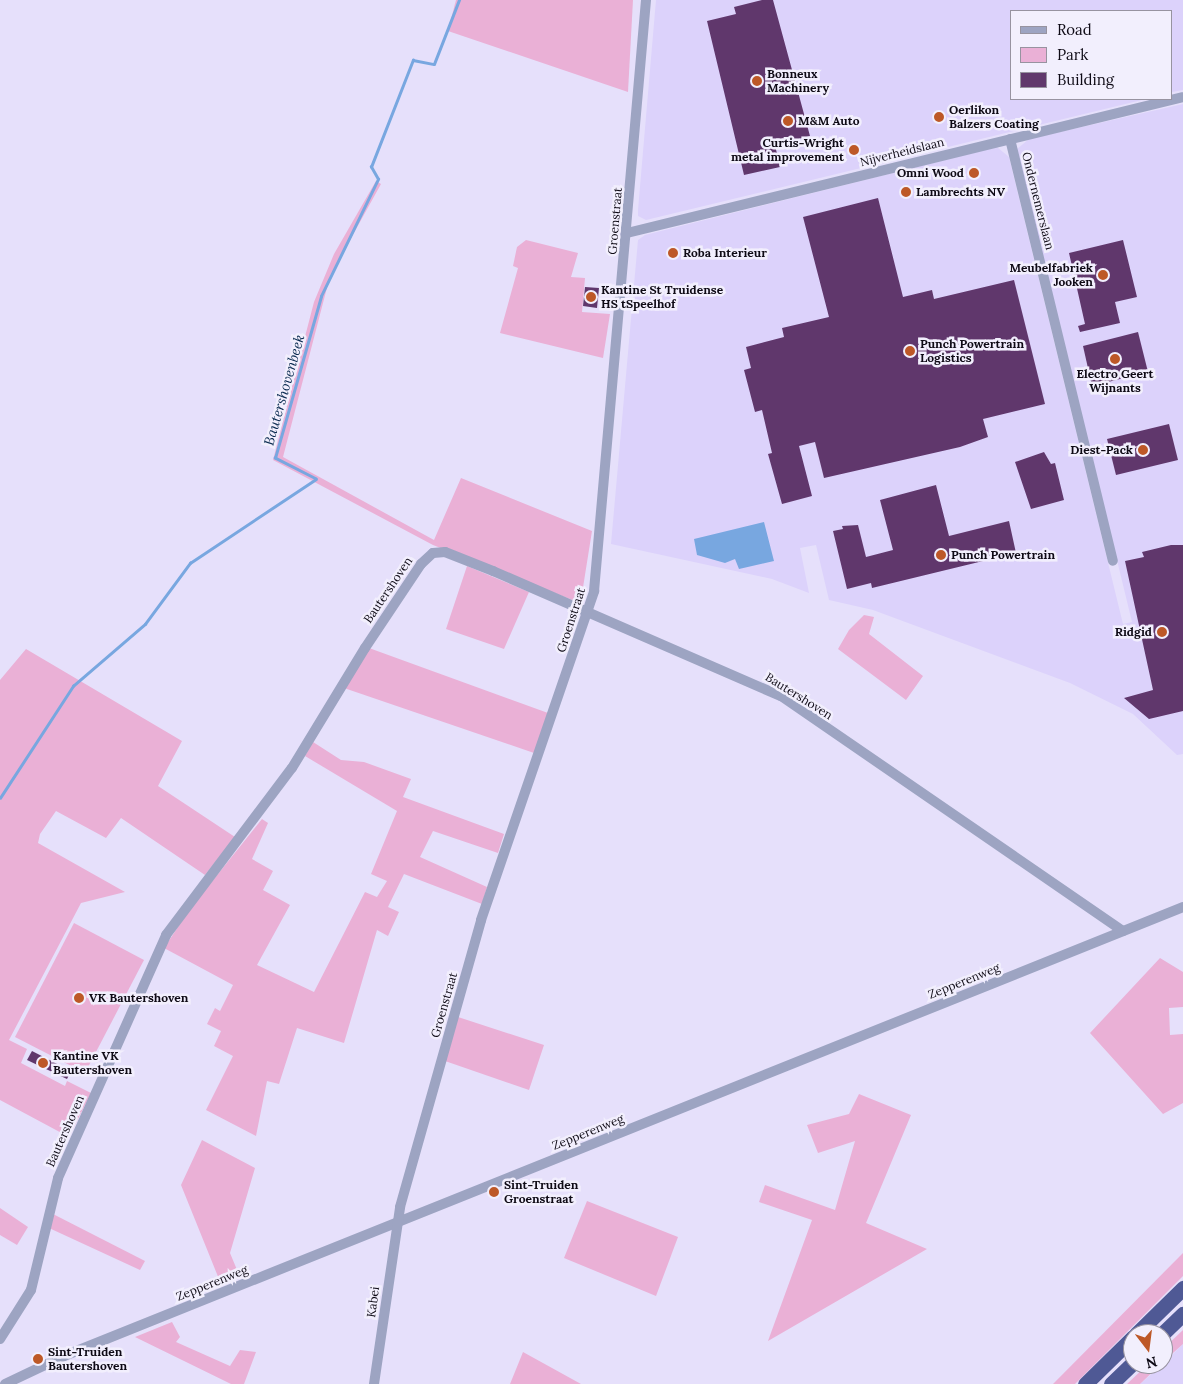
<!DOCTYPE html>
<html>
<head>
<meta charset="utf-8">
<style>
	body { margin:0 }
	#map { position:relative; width:1183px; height:1384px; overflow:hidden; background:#e6e0fb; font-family:Lora,serif }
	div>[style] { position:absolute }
	.built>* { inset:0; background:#dcd2fb }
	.green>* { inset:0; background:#eab0d6 }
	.water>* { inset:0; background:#78a7e0 }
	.stream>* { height:2.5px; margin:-1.25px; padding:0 1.25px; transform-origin:1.25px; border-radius:1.25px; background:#78a7e0 }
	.building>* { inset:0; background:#60376c }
	.minor>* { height:10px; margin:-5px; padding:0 5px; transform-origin:5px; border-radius:5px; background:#9da4c2 }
	.highway>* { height:15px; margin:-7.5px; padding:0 7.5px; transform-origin:7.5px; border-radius:7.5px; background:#4f5995 }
	.dots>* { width:14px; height:14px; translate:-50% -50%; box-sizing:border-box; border:2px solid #f2effd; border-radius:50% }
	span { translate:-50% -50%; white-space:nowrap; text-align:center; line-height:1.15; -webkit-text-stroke:5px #f2effd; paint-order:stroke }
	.poi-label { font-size:12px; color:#0e0a15; font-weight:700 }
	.left { translate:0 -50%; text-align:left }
	.right { translate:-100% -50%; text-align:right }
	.street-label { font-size:12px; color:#0e0a15 }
	.water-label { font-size:14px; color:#0a2b50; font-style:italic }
	.legend { position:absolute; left:1010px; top:10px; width:162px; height:90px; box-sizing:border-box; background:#f2effd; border:1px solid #9793a0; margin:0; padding:6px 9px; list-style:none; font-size:15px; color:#0e0a15 }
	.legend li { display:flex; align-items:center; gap:10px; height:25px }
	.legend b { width:25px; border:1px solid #9793a0 }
	.north { position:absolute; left:1123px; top:1324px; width:50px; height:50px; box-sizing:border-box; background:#f2effd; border:1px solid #9793a0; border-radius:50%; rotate:165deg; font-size:14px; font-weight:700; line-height:20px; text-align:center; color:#0e0a15 }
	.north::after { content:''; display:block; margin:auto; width:18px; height:22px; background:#bd5827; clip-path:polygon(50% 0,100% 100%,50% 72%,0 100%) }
</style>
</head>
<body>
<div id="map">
	<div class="built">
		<i style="clip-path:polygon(656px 0,1183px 0,1183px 90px,1172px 92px,1172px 11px,1012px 11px,1012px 99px,1146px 99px,646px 220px,638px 216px,638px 210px)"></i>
		<i style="clip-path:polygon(1183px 104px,1183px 754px,1177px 755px,1133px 714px,1070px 683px,873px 610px,829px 600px,816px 545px,800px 548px,809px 593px,772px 579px,611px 544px,638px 240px,645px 235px,997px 147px,1009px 157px,1123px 624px,1132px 622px,1017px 149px,1029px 139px)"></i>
		<i style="clip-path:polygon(1183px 1344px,1183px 1384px,1140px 1384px,1163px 1364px)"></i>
	</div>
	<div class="green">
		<i style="clip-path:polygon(456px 0,633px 0,628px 92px,448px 31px)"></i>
		<i style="clip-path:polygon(376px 181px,381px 184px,330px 276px,283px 457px,434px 540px,461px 478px,592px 531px,581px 600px,575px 601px,433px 545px,273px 460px,314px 302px,334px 254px)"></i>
		<i style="clip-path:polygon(526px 240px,578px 253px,571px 277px,585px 278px,582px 312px,610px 314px,603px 358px,500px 333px,518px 268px,513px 266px,517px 247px)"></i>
		<i style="clip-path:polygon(467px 566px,529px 592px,504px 649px,446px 629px)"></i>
		<i style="clip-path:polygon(864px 615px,874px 617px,869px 634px,923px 676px,906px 700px,838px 649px,849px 630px)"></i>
		<i style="clip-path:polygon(369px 648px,548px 713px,534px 753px,344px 688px)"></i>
		<i style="clip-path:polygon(26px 649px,182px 741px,158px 786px,235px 837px,205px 875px,121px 818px,106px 838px,56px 811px,40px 834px,38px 843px,125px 892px,81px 903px,9px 1040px,27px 1049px,21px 1063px,65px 1086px,67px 1081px,91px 1093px,69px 1137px,0 1100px,0 680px)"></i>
		<i style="clip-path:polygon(313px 742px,341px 760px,364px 762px,411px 779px,403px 797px,504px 834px,498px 853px,433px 831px,420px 857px,487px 887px,482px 904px,404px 874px,388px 907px,399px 912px,388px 936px,377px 930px,344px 1043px,297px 1028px,279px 1084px,267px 1081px,256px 1136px,206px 1110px,233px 1056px,214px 1046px,221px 1031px,207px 1024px,215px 1008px,220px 1011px,233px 985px,164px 948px,190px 909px,262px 819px,268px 823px,252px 859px,273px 871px,263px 890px,290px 905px,257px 965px,314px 992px,365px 892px,377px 897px,387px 881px,371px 874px,397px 811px,305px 756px)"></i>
		<i style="clip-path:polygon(74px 923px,144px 960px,85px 1073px,15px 1037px)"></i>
		<i style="clip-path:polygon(1160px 958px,1183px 972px,1183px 1007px,1169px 1008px,1170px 1035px,1183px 1034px,1183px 1103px,1163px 1114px,1090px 1033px)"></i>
		<i style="clip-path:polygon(458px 1017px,544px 1045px,529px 1090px,445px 1061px)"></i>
		<i style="clip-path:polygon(859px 1094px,911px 1115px,866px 1223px,927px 1249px,768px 1341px,812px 1220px,759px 1202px,765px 1185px,835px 1210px,855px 1141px,818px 1153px,807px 1125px,849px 1114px)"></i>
		<i style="clip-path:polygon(202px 1140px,255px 1168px,230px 1253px,240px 1277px,221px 1284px,181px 1185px)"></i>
		<i style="clip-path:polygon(587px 1201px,678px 1237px,656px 1296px,564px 1258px)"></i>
		<i style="clip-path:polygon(0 1208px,28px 1227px,17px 1245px,0 1235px)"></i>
		<i style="clip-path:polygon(51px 1213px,145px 1261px,140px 1270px,49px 1228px)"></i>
		<i style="clip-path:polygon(1183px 1253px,1183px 1276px,1075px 1384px,1053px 1384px)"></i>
		<i style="clip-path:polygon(172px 1322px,180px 1337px,176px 1342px,230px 1366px,240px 1350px,256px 1352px,244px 1384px,231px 1384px,135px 1337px)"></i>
		<i style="clip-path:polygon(1183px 1330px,1183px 1344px,1163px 1362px,1163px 1349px)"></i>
		<i style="clip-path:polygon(523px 1352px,581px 1384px,510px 1384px)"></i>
		<i style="clip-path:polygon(1148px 1364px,1161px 1364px,1140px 1384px,1127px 1384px)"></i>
	</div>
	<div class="water">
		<i style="clip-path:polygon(764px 522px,774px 561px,739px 569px,735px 559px,725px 563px,697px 555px,694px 539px)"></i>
	</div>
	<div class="stream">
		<i style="left:0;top:798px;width:134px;rotate:-56.9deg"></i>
		<i style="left:73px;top:686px;width:95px;rotate:-40.7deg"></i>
		<i style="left:145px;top:624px;width:76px;rotate:-53.6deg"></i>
		<i style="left:190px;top:563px;width:151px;rotate:-33.7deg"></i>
		<i style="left:316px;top:479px;width:46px;rotate:-152.9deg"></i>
		<i style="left:275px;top:458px;width:168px;rotate:-74.1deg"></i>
		<i style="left:321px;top:296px;width:130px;rotate:-64deg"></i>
		<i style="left:378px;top:179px;width:14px;rotate:-120deg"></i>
		<i style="left:371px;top:167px;width:115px;rotate:-68.6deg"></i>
		<i style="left:413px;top:60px;width:21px;rotate:11deg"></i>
		<i style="left:434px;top:64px;width:69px;rotate:-68.7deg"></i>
	</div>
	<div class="building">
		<i style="clip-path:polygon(762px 0,773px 0,810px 136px,775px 145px,780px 167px,744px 175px,707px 21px,736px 14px,734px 7px)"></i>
		<i style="clip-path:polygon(878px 198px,903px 297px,932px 290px,934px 299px,1014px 280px,1045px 404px,983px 419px,988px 437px,960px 447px,824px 478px,815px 442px,799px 446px,812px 496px,782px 504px,768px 454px,772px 453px,762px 410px,755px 412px,744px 370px,751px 368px,746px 347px,784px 337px,782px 328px,829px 317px,803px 217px)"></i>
		<i style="clip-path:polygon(1123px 240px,1137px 297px,1115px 302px,1120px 323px,1080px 332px,1078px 326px,1085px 324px,1069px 253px)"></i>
		<i style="clip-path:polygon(585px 287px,599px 288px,597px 308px,583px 306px)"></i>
		<i style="clip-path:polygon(1138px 332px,1148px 372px,1092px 386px,1083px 346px)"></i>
		<i style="clip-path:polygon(1169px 424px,1178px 460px,1116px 475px,1107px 439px)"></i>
		<i style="clip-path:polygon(1044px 452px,1051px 464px,1055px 463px,1064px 500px,1031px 509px,1015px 462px)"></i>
		<i style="clip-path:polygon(936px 485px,949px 536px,1009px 521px,1016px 553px,872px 588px,871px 583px,847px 589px,833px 531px,843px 529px,842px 526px,858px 525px,866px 557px,893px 550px,880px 500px)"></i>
		<i style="clip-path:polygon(1171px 545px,1183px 545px,1183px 711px,1149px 719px,1124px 698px,1153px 690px,1125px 561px,1144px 557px,1142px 552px)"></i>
		<i style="clip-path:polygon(32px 1051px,71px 1071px,67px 1079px,27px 1060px)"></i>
	</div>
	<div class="minor">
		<i style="left:1010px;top:139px;width:434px;rotate:76.3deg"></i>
		<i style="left:627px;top:233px;width:572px;rotate:-13.74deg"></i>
		<i style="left:0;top:1339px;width:58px;rotate:-57.7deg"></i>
		<i style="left:31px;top:1290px;width:115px;rotate:-76.4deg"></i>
		<i style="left:58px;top:1178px;width:266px;rotate:-66deg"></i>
		<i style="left:166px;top:935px;width:209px;rotate:-53deg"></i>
		<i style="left:292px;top:768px;width:140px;rotate:-58.7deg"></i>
		<i style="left:365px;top:648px;width:101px;rotate:-56.3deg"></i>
		<i style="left:421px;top:564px;width:16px;rotate:-43deg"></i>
		<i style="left:433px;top:553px;width:12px;rotate:-5deg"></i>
		<i style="left:445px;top:552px;width:52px;rotate:21.6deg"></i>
		<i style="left:493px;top:571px;width:314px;rotate:23.5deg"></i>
		<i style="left:781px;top:696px;width:415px;rotate:34.5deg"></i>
		<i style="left:5px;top:1384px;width:65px;rotate:-25.4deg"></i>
		<i style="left:64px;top:1356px;width:1206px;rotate:-21.86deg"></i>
		<i style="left:374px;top:1384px;width:179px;rotate:-81.6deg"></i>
		<i style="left:400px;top:1207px;width:298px;rotate:-74.2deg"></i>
		<i style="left:481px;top:920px;width:348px;rotate:-71deg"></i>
		<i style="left:594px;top:591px;width:593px;rotate:-84.97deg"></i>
	</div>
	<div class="highway">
		<i style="left:1136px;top:1334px;width:66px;rotate:-44.4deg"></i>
		<i style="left:1162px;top:1334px;width:29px;rotate:-44deg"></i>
		<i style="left:1085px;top:1384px;width:67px;rotate:-44.4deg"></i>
		<i style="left:1111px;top:1384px;width:30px;rotate:-44deg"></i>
	</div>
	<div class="dots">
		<i style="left:757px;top:81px;background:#bd5827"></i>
		<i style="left:939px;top:117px;background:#bd5827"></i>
		<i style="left:788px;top:121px;background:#bd5827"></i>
		<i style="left:854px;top:150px;background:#bd5827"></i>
		<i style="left:974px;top:173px;background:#bd5827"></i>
		<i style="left:906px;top:192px;background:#bd5827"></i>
		<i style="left:673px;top:253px;background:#bd5827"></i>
		<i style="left:1103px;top:275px;background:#bd5827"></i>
		<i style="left:591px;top:297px;background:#bd5827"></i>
		<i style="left:910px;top:351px;background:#bd5827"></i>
		<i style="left:1115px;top:359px;background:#bd5827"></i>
		<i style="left:1143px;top:450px;background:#bd5827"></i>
		<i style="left:941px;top:555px;background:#bd5827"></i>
		<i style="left:1162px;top:632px;background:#bd5827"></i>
		<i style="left:79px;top:998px;background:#bd5827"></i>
		<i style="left:43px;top:1063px;background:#bd5827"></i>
		<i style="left:494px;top:1192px;background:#bd5827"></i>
		<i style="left:38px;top:1359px;background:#bd5827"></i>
	</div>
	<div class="poi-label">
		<span class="left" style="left:767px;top:81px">Bonneux<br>Machinery</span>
		<span class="left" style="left:949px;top:117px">Oerlikon<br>Balzers Coating</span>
		<span class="left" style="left:798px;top:121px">M&amp;M Auto</span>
		<span class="right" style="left:844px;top:150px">Curtis-Wright<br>metal improvement</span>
		<span class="right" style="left:964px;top:173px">Omni Wood</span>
		<span class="left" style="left:916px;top:192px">Lambrechts NV</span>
		<span class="left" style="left:683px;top:253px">Roba Interieur</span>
		<span class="right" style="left:1093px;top:275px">Meubelfabriek<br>Jooken</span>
		<span class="left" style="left:601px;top:297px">Kantine St Truidense<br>HS tSpeelhof</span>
		<span class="left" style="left:920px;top:351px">Punch Powertrain<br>Logistics</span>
		<span style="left:1115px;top:381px">Electro Geert<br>Wijnants</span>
		<span class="right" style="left:1133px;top:450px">Diest-Pack</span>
		<span class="left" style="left:951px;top:555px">Punch Powertrain</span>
		<span class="right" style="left:1152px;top:632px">Ridgid</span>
		<span class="left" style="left:89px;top:998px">VK Bautershoven</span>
		<span class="left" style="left:53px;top:1063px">Kantine VK<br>Bautershoven</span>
		<span class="left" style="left:504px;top:1192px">Sint-Truiden<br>Groenstraat</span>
		<span class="left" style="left:48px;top:1359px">Sint-Truiden<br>Bautershoven</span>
	</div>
	<div class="street-label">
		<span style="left:902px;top:152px;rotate:-14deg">Nijverheidslaan</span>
		<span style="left:1038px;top:201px;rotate:76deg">Ondernemerslaan</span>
		<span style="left:615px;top:221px;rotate:-85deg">Groenstraat</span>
		<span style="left:388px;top:590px;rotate:-56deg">Bautershoven</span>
		<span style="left:571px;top:620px;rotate:-72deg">Groenstraat</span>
		<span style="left:799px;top:696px;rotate:32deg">Bautershoven</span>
		<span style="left:964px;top:981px;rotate:-22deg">Zepperenweg</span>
		<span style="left:444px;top:1005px;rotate:-74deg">Groenstraat</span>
		<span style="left:65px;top:1131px;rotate:-66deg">Bautershoven</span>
		<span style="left:588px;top:1132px;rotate:-22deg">Zepperenweg</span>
		<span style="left:212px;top:1283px;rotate:-22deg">Zepperenweg</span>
		<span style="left:373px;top:1302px;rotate:-82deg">Kabei</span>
	</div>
	<div class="water-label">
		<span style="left:284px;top:390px;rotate:-74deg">Bautershovenbeek</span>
	</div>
	<ul class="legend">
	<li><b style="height:6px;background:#9da4c2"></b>Road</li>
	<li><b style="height:14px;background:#eab0d6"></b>Park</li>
	<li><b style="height:14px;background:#60376c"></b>Building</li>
	</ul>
	<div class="north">N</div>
</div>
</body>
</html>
